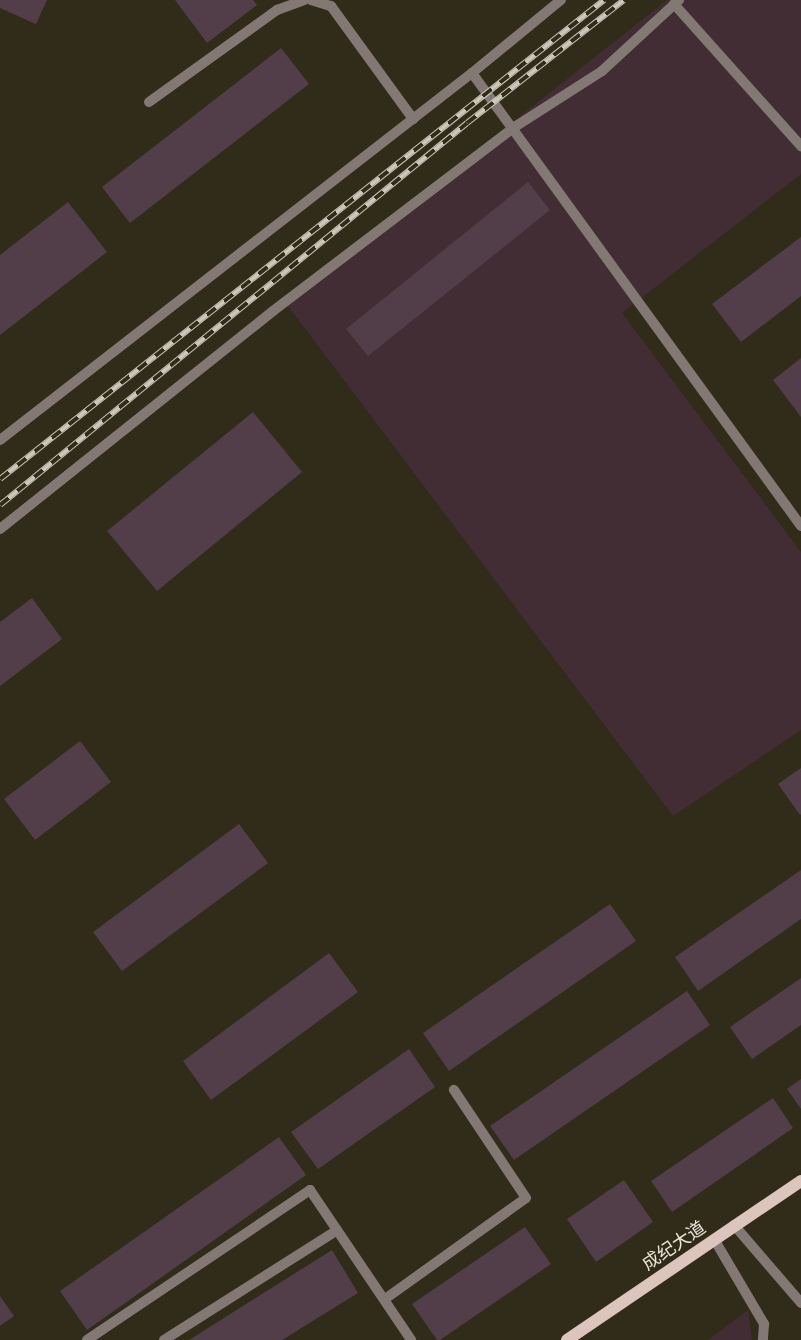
<!DOCTYPE html>
<html>
<head>
<meta charset="utf-8">
<style>
	body { margin:0 }
	#map { position:relative; width:801px; height:1340px; overflow:hidden; background:#312c19; font-family:"Source Serif 4","Noto Sans SC",serif }
	div>[style] { position:absolute }
	.industrial>* { inset:0; background:#412d33 }
	.building>* { inset:0; background:#513e49 }
	.service>* { height:10px; margin:-5px; padding:0 5px; transform-origin:5px; border-radius:5px; background:#837874 }
	.minor>* { height:10px; margin:-5px; padding:0 5px; transform-origin:5px; border-radius:5px; background:#837874 }
	.primary>* { height:12px; margin:-6px; padding:0 6px; transform-origin:6px; border-radius:6px; background:#dbc5bd }
	.rail>* { height:5.5px; margin-top:-2.75px; transform-origin:0; background:repeating-linear-gradient(90deg,#312c19 0 11px,#cbc7bb 0 22px); box-sizing:border-box; border-block:1px solid #cbc7bb }
	span { translate:-50% -50%; white-space:nowrap; text-align:center; line-height:1.15; -webkit-text-stroke:4.5px #312c19; paint-order:stroke }
	.street-label { font-size:18px; color:#eae6db }
</style>
</head>
<body>
<div id="map">
	<div class="industrial">
		<i style="clip-path:polygon(667px 0,801px 0,801px 174px,622px 313px,801px 552px,801px 730px,673px 816px,285px 302px)"></i>
		<i style="clip-path:polygon(748px 1310px,752px 1340px,708px 1340px)"></i>
	</div>
	<div class="building">
		<i style="clip-path:polygon(0 0,47px 0,36px 24px,0 8px)"></i>
		<i style="clip-path:polygon(175px 0,253px 0,257px 5px,207px 43px)"></i>
		<i style="clip-path:polygon(281px 48px,309px 84px,130px 223px,102px 187px)"></i>
		<i style="clip-path:polygon(528px 182px,550px 210px,368px 356px,346px 329px)"></i>
		<i style="clip-path:polygon(68px 202px,107px 252px,0 335px,0 255px)"></i>
		<i style="clip-path:polygon(801px 237px,801px 296px,741px 342px,712px 304px)"></i>
		<i style="clip-path:polygon(801px 358px,801px 417px,773px 380px)"></i>
		<i style="clip-path:polygon(253px 412px,302px 472px,157px 591px,107px 531px)"></i>
		<i style="clip-path:polygon(32px 598px,62px 639px,0 686px,0 622px)"></i>
		<i style="clip-path:polygon(80px 741px,111px 782px,35px 840px,4px 799px)"></i>
		<i style="clip-path:polygon(801px 768px,801px 814px,800px 815px,778px 784px)"></i>
		<i style="clip-path:polygon(239px 824px,268px 863px,122px 971px,93px 932px)"></i>
		<i style="clip-path:polygon(801px 870px,801px 919px,698px 991px,675px 957px)"></i>
		<i style="clip-path:polygon(610px 904px,636px 941px,449px 1071px,423px 1033px)"></i>
		<i style="clip-path:polygon(329px 953px,358px 992px,211px 1100px,183px 1061px)"></i>
		<i style="clip-path:polygon(801px 978px,801px 1025px,752px 1059px,730px 1027px)"></i>
		<i style="clip-path:polygon(687px 991px,710px 1025px,514px 1160px,490px 1126px)"></i>
		<i style="clip-path:polygon(409px 1049px,435px 1087px,318px 1169px,291px 1132px)"></i>
		<i style="clip-path:polygon(801px 1079px,801px 1109px,787px 1089px)"></i>
		<i style="clip-path:polygon(773px 1098px,793px 1128px,672px 1212px,651px 1181px)"></i>
		<i style="clip-path:polygon(279px 1137px,306px 1175px,87px 1330px,60px 1291px)"></i>
		<i style="clip-path:polygon(624px 1180px,653px 1222px,596px 1262px,567px 1219px)"></i>
		<i style="clip-path:polygon(525px 1227px,551px 1264px,440px 1340px,437px 1340px,412px 1304px)"></i>
		<i style="clip-path:polygon(332px 1250px,358px 1293px,282px 1340px,189px 1340px)"></i>
		<i style="clip-path:polygon(0 1296px,14px 1316px,0 1326px)"></i>
	</div>
	<div class="service">
		<i style="left:734px;top:1225px;width:103px;rotate:49.3deg"></i>
		<i style="left:714px;top:1239px;width:99px;rotate:59.5deg"></i>
		<i style="left:764px;top:1324px;width:16px;rotate:94deg"></i>
	</div>
	<div class="minor">
		<i style="left:311px;top:0;width:21px;rotate:17deg"></i>
		<i style="left:331px;top:6px;width:140px;rotate:54deg"></i>
		<i style="left:674px;top:4px;width:191px;rotate:48.2deg"></i>
		<i style="left:472px;top:73px;width:560px;rotate:54.01deg"></i>
		<i style="left:149px;top:102px;width:158px;rotate:-35.7deg"></i>
		<i style="left:277px;top:10px;width:29px;rotate:-20deg"></i>
		<i style="left:0;top:440px;width:598px;rotate:-37.87deg"></i>
		<i style="left:472px;top:73px;width:115px;rotate:-39.4deg"></i>
		<i style="left:0;top:529px;width:349px;rotate:-38.6deg"></i>
		<i style="left:273px;top:311px;width:302px;rotate:-37.3deg"></i>
		<i style="left:513px;top:128px;width:106px;rotate:-32.6deg"></i>
		<i style="left:602px;top:71px;width:105px;rotate:-42.7deg"></i>
		<i style="left:385px;top:1299px;width:173px;rotate:-35.6deg"></i>
		<i style="left:526px;top:1198px;width:130px;rotate:-123.7deg"></i>
		<i style="left:87px;top:1340px;width:269px;rotate:-33.9deg"></i>
		<i style="left:310px;top:1190px;width:181px;rotate:56deg"></i>
		<i style="left:164px;top:1340px;width:205px;rotate:-32.4deg"></i>
	</div>
	<div class="primary">
		<i style="left:567px;top:1340px;width:283px;rotate:-34.2deg"></i>
	</div>
	<div class="rail">
		<i style="left:0;top:479px;width:771px;rotate:-38.42deg"></i>
		<i style="left:0;top:505px;width:603px;rotate:-39.28deg"></i>
		<i style="left:467px;top:123px;width:199px;rotate:-38.1deg"></i>
	</div>
	<div class="street-label">
		<span style="left:674px;top:1246px;rotate:-34deg">成纪大道</span>
	</div>
</div>
</body>
</html>
